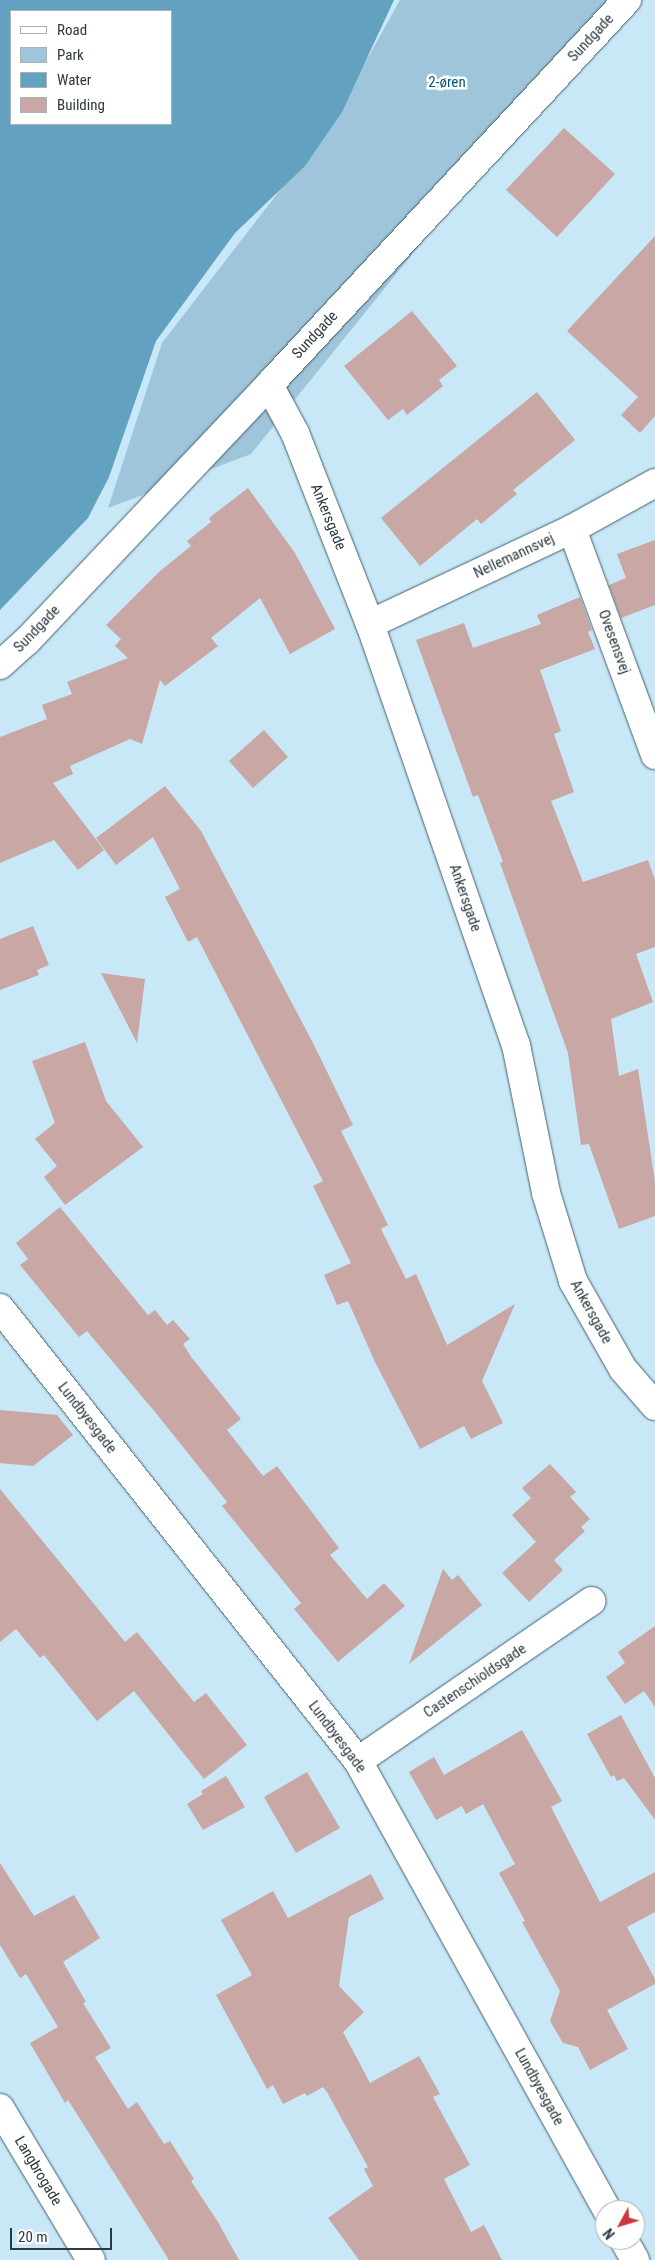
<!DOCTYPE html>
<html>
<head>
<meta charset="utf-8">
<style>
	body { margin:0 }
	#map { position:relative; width:655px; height:2260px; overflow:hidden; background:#c8e7f7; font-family:"Roboto Condensed",sans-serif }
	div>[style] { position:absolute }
	.green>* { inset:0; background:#9ec5d9 }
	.water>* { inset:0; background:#62a1bf }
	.building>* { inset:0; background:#c8a7a4 }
	.roads { filter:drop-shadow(0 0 1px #45606e) drop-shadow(0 0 1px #45606e) }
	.street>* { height:28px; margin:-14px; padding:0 14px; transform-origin:14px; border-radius:14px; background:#fff }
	span { translate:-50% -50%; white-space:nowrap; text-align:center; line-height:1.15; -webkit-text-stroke:5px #fff; paint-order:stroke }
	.street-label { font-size:15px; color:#2c393f }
	.park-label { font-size:15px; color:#005876 }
	.legend { position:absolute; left:10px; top:10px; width:162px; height:115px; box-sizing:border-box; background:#fff; border:1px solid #abb0b2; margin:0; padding:6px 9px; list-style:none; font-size:15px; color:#2c393f }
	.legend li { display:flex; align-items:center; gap:10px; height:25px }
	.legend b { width:25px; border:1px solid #abb0b2 }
	.north { position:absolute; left:595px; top:2200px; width:50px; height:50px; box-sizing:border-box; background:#fff; border:1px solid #abb0b2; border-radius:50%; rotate:231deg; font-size:14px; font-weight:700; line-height:20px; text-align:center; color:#2c393f }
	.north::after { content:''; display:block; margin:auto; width:18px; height:22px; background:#c93a3c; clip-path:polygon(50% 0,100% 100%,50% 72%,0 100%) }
	.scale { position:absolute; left:10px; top:2228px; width:102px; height:22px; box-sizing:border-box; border:2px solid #2c393f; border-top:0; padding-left:6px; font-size:15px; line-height:18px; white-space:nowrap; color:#2c393f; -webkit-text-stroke:4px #fff; paint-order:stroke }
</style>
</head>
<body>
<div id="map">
	<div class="green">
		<i style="clip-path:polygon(400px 0,617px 0,251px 454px,108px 508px,162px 343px,331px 124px)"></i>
	</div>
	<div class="water">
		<i style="clip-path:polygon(evenodd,0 0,394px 0,342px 112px,305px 166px,235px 233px,156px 341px,109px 477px,88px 518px,0 610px,0 0,11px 11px,171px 11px,171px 124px,11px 124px,11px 11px)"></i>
	</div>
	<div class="building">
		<i style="clip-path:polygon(564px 128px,615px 174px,557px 237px,506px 190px)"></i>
		<i style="clip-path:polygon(655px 236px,655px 416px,640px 433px,621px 415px,638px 397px,567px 331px)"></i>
		<i style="clip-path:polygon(412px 311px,457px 366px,439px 380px,443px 386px,407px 415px,403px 409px,388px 420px,344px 366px)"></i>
		<i style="clip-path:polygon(537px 392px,575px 440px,513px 490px,517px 494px,481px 524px,477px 519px,420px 566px,381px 518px)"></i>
		<i style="clip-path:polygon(248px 488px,295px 553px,335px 629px,290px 654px,260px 598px,211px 638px,218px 646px,165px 686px,160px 680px,142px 744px,130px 739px,70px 766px,73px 774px,53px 783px,104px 850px,78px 870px,54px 840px,0 863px,0 737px,47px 719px,42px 705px,72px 694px,67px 682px,128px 658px,115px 646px,121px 639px,106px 625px,159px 572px,191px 546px,187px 541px,211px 522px,209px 518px)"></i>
		<i style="clip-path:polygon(655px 540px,655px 605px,621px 618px,609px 585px,626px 578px,617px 554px)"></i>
		<i style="clip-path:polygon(580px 597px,592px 630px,588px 632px,595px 649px,540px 670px,561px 731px,554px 734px,574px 792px,551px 801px,583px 882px,648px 860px,655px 880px,655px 947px,636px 954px,653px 1002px,611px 1019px,619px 1076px,638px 1069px,655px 1182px,655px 1216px,619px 1229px,589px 1144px,581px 1145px,568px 1053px,500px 863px,503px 862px,478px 795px,473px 797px,416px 640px,464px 623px,473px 648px,541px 624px,537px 615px)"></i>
		<i style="clip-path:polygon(264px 730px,288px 757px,253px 788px,229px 761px)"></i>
		<i style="clip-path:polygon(165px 786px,201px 831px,313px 1043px,353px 1125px,341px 1131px,388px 1225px,381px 1229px,406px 1279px,416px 1274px,447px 1345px,515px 1304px,482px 1381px,503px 1423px,471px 1439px,464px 1426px,420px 1449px,375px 1362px,348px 1301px,337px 1305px,324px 1275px,351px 1263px,313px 1186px,323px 1181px,197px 937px,188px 942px,165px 897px,180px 889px,153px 837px,116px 865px,96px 838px)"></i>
		<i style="clip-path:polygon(33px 926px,49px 965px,37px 970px,39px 975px,0 990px,0 939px)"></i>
		<i style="clip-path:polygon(101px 973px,145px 979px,137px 1043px)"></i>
		<i style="clip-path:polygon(85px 1042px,106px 1101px,143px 1147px,65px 1205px,44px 1177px,57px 1166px,35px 1139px,55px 1123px,32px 1061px)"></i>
		<i style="clip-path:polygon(60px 1207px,148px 1315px,155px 1310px,167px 1325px,173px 1320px,190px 1339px,183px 1344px,192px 1358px,241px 1419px,227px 1430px,263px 1476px,277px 1466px,339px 1548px,330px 1555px,367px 1599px,384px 1583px,405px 1606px,338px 1662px,294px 1609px,301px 1603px,222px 1506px,227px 1502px,155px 1412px,87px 1331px,79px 1337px,20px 1265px,28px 1259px,16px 1243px)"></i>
		<i style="clip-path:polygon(0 1410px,57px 1415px,73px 1435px,33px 1466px,0 1463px)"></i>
		<i style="clip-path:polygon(550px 1464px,576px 1492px,570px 1497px,590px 1519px,581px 1527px,585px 1531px,554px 1560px,563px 1570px,529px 1602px,502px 1573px,536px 1542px,512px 1515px,531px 1498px,522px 1488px)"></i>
		<i style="clip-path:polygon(0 1489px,125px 1642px,137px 1632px,194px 1702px,206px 1693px,247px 1745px,204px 1779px,134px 1691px,97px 1721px,44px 1655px,40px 1658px,16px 1629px,0 1642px)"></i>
		<i style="clip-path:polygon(443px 1569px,452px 1580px,458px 1575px,482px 1605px,409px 1664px)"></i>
		<i style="clip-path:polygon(655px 1626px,655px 1707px,644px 1691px,625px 1704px,606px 1677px,625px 1663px,618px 1652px)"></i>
		<i style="clip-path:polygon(621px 1715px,655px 1778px,655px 1820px,624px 1778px,617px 1781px,614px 1775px,611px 1777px,587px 1734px)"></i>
		<i style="clip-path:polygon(522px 1730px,562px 1801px,551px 1807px,600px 1902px,655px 1872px,655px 1912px,627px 1927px,655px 1979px,655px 1984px,607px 2010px,628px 2049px,590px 2070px,578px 2047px,563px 2043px,550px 2021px,560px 1991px,522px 1922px,525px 1921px,499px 1873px,515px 1864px,483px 1804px,466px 1814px,462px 1806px,436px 1820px,409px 1772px,434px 1757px,444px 1775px)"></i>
		<i style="clip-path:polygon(307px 1772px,340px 1828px,296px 1853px,264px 1797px)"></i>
		<i style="clip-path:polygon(226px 1776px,245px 1807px,203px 1830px,187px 1804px,203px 1794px,201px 1791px)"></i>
		<i style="clip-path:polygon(0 1863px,34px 1916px,74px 1895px,100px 1938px,63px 1962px,86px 2002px,83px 2003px,111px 2048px,95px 2057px,128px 2109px,137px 2102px,164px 2144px,170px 2141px,194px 2179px,191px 2181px,218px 2222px,239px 2260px,169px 2260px,68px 2100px,65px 2103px,30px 2043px,58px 2027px,26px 1974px,20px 1978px,0 1945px)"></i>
		<i style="clip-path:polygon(371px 1874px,384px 1899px,349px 1917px,339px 1986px,364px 2012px,343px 2032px,370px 2083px,419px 2056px,440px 2094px,433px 2097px,470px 2165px,444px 2179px,471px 2232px,484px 2225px,502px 2260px,359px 2260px,328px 2218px,373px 2186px,364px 2169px,368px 2167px,327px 2092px,323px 2087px,307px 2096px,305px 2093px,283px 2104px,273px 2085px,267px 2089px,216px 1995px,252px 1975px,221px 1920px,273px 1891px,288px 1918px)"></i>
	</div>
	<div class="roads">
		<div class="street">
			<i style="left:269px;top:385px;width:55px;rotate:61.6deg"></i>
			<i style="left:295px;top:433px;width:205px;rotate:68.6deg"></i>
			<i style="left:370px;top:624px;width:446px;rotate:70.9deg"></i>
			<i style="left:516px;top:1045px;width:151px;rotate:78.5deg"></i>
			<i style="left:546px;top:1193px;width:92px;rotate:72.9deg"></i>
			<i style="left:573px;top:1281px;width:101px;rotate:60.4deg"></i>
			<i style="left:623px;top:1369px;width:49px;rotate:49.1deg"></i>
			<i style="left:572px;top:529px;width:241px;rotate:69.8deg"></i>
			<i style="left:370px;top:624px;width:223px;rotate:-25.2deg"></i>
			<i style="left:572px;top:529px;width:95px;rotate:-29deg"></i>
			<i style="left:0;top:665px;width:36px;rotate:-42deg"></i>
			<i style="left:27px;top:641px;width:352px;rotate:-46.6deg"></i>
			<i style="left:269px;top:385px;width:526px;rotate:-47.08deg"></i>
			<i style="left:0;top:1308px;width:577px;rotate:51.68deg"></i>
			<i style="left:358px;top:1761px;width:513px;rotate:60.99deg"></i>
			<i style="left:358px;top:1761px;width:283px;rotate:-34.4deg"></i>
			<i style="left:0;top:2108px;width:177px;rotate:59.1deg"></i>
			<i style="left:624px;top:2240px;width:23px;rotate:61deg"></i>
		</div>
	</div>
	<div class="street-label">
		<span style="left:591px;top:38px;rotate:-47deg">Sundgade</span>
		<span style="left:315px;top:335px;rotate:-47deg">Sundgade</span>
		<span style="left:328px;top:517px;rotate:68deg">Ankersgade</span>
		<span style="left:514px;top:556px;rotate:-25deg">Nellemannsvej</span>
		<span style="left:37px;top:629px;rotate:-46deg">Sundgade</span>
		<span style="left:614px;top:642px;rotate:70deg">Ovesensvej</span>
		<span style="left:465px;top:898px;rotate:71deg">Ankersgade</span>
		<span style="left:591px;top:1312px;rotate:61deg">Ankersgade</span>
		<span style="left:87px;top:1418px;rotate:52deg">Lundbyesgade</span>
		<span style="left:475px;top:1681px;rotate:-34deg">Castenschioldsgade</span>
		<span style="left:337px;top:1737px;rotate:53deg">Lundbyesgade</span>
		<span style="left:539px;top:2087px;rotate:61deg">Lundbyesgade</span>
		<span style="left:38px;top:2171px;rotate:59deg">Langbrogade</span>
	</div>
	<div class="park-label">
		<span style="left:447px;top:83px">2-øren</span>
	</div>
	<ul class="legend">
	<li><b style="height:6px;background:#fff"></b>Road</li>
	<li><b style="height:14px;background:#9ec5d9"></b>Park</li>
	<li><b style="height:14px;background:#62a1bf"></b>Water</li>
	<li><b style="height:14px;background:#c8a7a4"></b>Building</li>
	</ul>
	<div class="north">N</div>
	<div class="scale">20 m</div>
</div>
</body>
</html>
